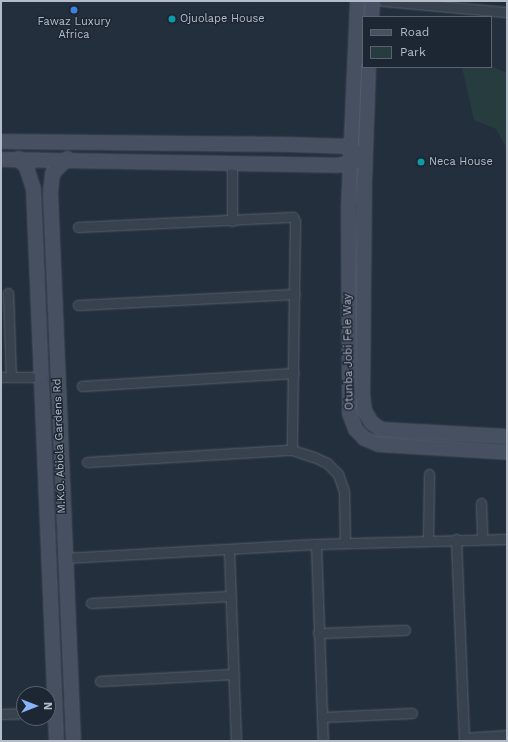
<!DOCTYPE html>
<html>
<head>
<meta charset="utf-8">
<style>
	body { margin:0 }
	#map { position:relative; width:508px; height:742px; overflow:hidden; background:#242f3e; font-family:"Work Sans",sans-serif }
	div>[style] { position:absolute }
	.green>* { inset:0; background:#263c3f }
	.roads { filter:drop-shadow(0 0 1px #565f6c) drop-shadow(0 0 1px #565f6c) }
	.street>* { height:9px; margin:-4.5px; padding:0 4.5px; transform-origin:4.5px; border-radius:4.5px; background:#38414e }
	.secondary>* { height:13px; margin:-6.5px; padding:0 6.5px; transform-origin:6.5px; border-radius:6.5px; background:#465061 }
	.dots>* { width:11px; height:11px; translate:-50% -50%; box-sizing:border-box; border:2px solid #1d2633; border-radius:50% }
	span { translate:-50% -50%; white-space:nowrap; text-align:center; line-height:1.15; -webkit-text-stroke:3px #1d2633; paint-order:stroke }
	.poi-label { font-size:11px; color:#b4bcc9 }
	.left { translate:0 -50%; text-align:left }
	.street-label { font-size:11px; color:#b4bcc9 }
	.frame { position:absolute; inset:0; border:2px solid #b4bcc9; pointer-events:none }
	.legend { position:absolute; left:362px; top:16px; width:130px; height:52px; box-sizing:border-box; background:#1d2633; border:1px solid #59626f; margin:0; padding:5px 7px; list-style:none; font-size:12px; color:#b4bcc9 }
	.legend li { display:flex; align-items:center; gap:8px; height:20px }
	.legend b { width:20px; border:1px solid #59626f }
	.north { position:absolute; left:16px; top:686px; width:40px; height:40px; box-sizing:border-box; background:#1d2633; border:1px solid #59626f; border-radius:50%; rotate:90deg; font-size:11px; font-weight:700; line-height:16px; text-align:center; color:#b4bcc9 }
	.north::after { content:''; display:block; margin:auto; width:14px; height:18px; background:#8ab4f8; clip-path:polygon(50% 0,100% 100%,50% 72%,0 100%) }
</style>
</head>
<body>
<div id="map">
	<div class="green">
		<i style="clip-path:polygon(491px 66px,507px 73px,507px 149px,496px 129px,474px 120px,462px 67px)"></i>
	</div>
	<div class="roads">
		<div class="street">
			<i style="left:383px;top:1px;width:124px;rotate:5.1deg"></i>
			<i style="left:232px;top:163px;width:58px;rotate:90deg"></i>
			<i style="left:78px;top:227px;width:215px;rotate:-2.7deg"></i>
			<i style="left:293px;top:217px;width:4px;rotate:63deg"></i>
			<i style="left:295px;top:221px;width:229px;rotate:90.8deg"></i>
			<i style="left:8px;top:293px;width:84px;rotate:88deg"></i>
			<i style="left:78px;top:305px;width:217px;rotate:-2.9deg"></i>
			<i style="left:1px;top:377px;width:42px"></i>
			<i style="left:82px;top:386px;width:212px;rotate:-3.5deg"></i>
			<i style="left:87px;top:462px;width:205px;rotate:-3.4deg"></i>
			<i style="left:292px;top:450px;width:23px;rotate:18deg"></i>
			<i style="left:314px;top:457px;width:14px;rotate:25deg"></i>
			<i style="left:327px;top:463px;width:16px;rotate:45deg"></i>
			<i style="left:338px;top:474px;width:18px;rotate:71deg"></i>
			<i style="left:344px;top:491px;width:52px;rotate:88.9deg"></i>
			<i style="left:481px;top:503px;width:36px;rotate:88deg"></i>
			<i style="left:428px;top:539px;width:65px;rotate:-89.1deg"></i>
			<i style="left:456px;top:539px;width:202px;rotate:87.7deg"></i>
			<i style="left:316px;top:544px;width:197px;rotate:88deg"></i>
			<i style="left:229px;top:550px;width:191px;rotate:87.9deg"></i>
			<i style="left:64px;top:558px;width:252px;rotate:-3.2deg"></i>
			<i style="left:316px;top:544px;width:191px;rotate:-1.5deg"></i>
			<i style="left:91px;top:603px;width:139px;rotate:-2.9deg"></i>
			<i style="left:318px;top:633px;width:87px;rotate:-2deg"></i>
			<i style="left:100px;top:681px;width:134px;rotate:-3deg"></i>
			<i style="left:1px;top:714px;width:23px;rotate:-2deg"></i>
			<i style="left:322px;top:717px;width:90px;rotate:-2.5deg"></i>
			<i style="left:464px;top:738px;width:43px;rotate:-4deg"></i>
		</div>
		<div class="secondary">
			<i style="left:357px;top:1px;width:205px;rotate:92.5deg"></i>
			<i style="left:348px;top:206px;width:207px;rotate:89.7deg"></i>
			<i style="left:349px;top:413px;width:17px;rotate:69deg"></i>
			<i style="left:355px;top:429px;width:13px;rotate:45deg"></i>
			<i style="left:364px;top:438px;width:15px;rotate:23deg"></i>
			<i style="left:378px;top:444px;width:129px;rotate:3.5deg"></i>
			<i style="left:371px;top:17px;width:16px;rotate:-86deg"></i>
			<i style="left:368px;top:67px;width:114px;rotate:92deg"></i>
			<i style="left:364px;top:181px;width:214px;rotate:90.5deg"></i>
			<i style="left:362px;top:395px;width:15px;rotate:82deg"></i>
			<i style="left:364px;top:410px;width:14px;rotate:60deg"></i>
			<i style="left:371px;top:422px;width:12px;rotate:35deg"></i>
			<i style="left:381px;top:429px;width:126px;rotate:3.2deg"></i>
			<i style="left:1px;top:141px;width:287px;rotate:0.6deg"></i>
			<i style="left:288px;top:144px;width:62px;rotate:1.8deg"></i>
			<i style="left:350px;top:146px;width:7px;rotate:45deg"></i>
			<i style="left:18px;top:158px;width:12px;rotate:48deg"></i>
			<i style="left:26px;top:167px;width:23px;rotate:72deg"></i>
			<i style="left:33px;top:189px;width:552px;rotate:87.61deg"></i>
			<i style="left:67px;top:158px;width:21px;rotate:135deg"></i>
			<i style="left:52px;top:173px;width:19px;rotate:96deg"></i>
			<i style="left:50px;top:192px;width:549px;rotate:87.6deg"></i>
			<i style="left:1px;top:159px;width:335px;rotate:1deg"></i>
			<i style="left:336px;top:165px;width:21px;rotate:-11deg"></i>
		</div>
	</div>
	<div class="dots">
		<i style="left:74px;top:10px;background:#3f7fe0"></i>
		<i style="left:172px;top:19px;background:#0f9aa8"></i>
		<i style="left:421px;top:162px;background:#0f9aa8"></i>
	</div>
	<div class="poi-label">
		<span class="left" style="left:180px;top:19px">Ojuolape House</span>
		<span style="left:74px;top:29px">Fawaz Luxury<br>Africa</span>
		<span class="left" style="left:429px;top:162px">Neca House</span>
	</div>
	<div class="street-label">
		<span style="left:349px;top:352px;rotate:-91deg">Otunba Jobi Fele Way</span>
		<span style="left:60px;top:446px;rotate:-92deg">M.K.O. Abiola Gardens Rd</span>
	</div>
	<div class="frame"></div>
	<ul class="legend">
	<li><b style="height:5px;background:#465061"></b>Road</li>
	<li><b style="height:11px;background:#263c3f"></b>Park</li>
	</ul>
	<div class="north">N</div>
</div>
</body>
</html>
